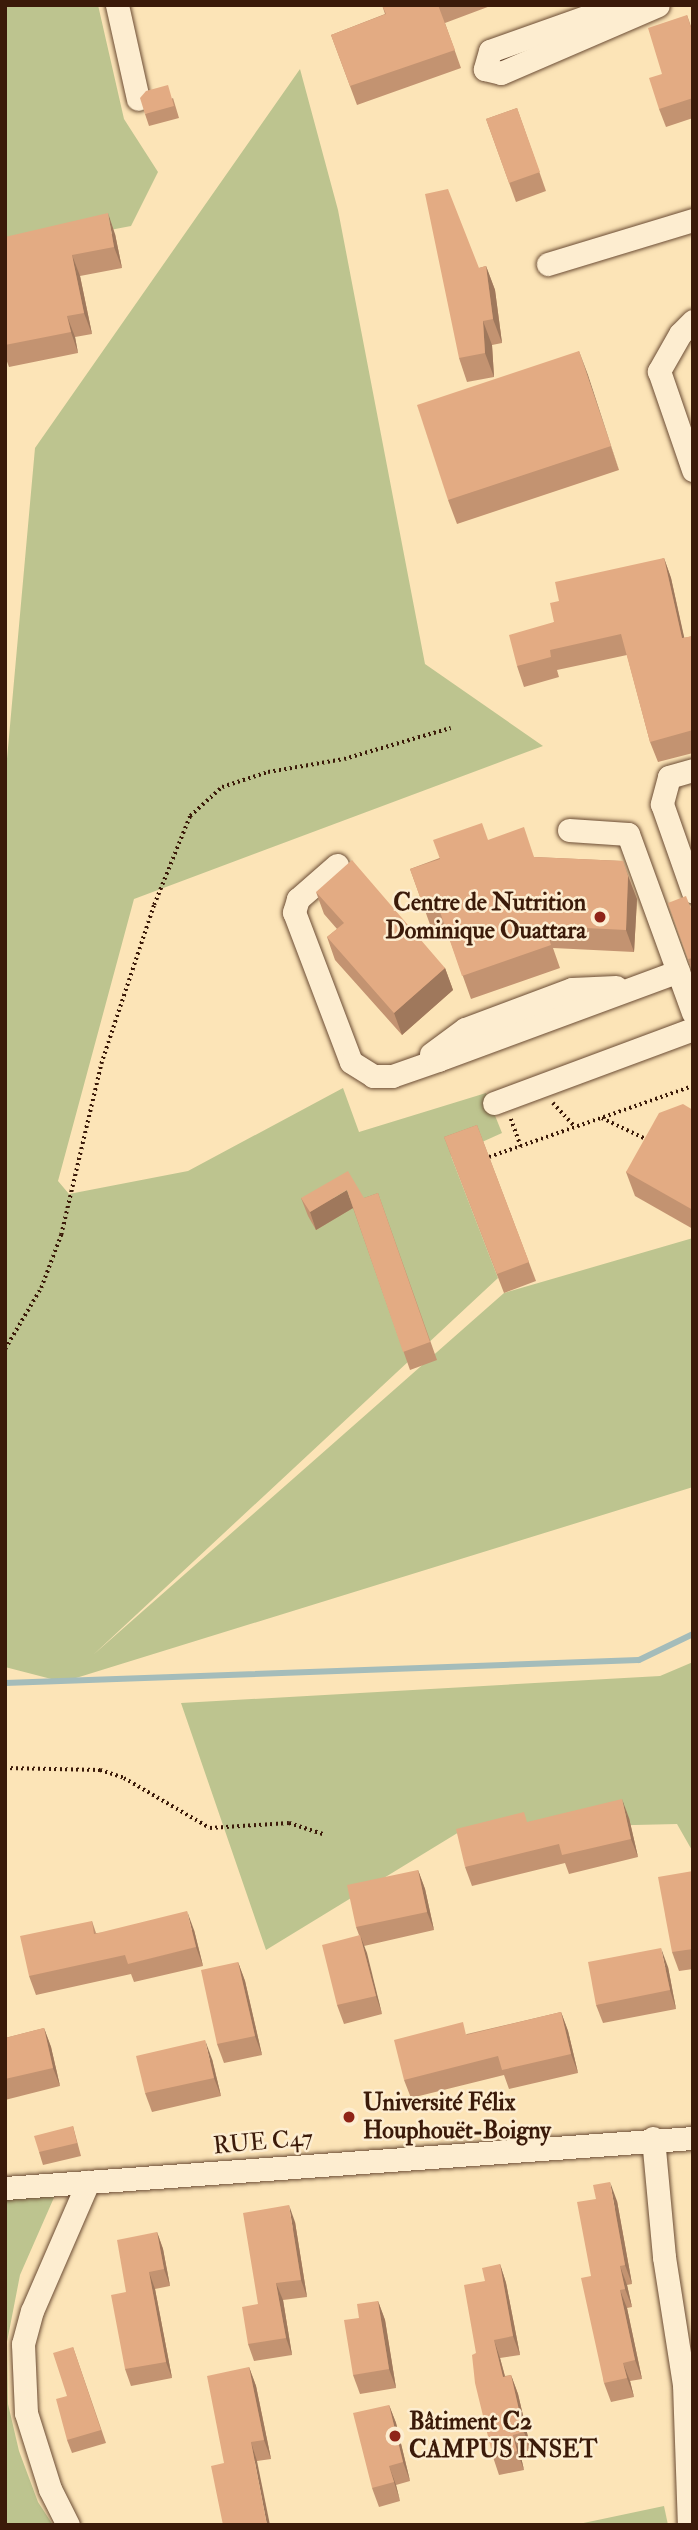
<!DOCTYPE html>
<html>
<head>
<meta charset="utf-8">
<style>
	body { margin:0 }
	#map { position:relative; width:698px; height:2530px; overflow:hidden; background:#fce4b7; font-family:"IM FELL Double Pica",serif }
	div>[style] { position:absolute }
	.green>* { inset:0; background:#bdc48f }
	.stream>* { height:6px; margin:-3px; padding:0 3px; transform-origin:3px; border-radius:3px; background:#a4bcba }
	.path>* { height:3.5px; margin-top:-1.75px; transform-origin:0; background:repeating-linear-gradient(90deg,#3b1a09 0 2px,transparent 0 5.5px) }
	.roads { filter:drop-shadow(0 0 2px #6b4c34) drop-shadow(0 0 2px #6b4c34) }
	.minor>* { height:23px; margin:-11.5px; padding:0 11.5px; transform-origin:11.5px; border-radius:11.5px; background:#fdedd0 }
	.wall>* { inset:0; background:#c39371 }
	.shaded-wall>* { inset:0; background:#9f785c }
	.building>* { inset:0; background:#e3ab83 }
	.dots>* { width:19px; height:19px; translate:-50% -50%; box-sizing:border-box; border:4px solid #fdedd0; border-radius:50% }
	span { translate:-50% -50%; white-space:nowrap; text-align:center; line-height:1.15; -webkit-text-stroke:5px #fdedd0; paint-order:stroke }
	.poi-label { font-size:24px; color:#3b1a09; font-weight:700 }
	.right { translate:-100% -50%; text-align:right }
	.left { translate:0 -50%; text-align:left }
	.street-label { font-size:24px; color:#3b1a09 }
	.frame { position:absolute; inset:0; border:7px solid #3b1a09; pointer-events:none }
</style>
</head>
<body>
<div id="map">
	<div class="green">
		<i style="clip-path:polygon(5px 5px,98px 5px,124px 119px,158px 172px,131px 226px,5px 250px)"></i>
		<i style="clip-path:polygon(300px 69px,338px 210px,425px 664px,543px 746px,134px 899px,58px 1181px,69px 1194px,188px 1171px,343px 1088px,359px 1132px,486px 1093px,502px 1133px,451px 1156px,498px 1278px,93px 1655px,504px 1293px,693px 1238px,693px 1487px,63px 1682px,5px 1667px,5px 781px,35px 448px)"></i>
		<i style="clip-path:polygon(693px 1662px,693px 1852px,677px 1824px,464px 1829px,266px 1950px,181px 1703px,660px 1676px)"></i>
		<i style="clip-path:polygon(56px 2193px,20px 2275px,7px 2342px,8px 2404px,19px 2451px,38px 2502px,53px 2525px,5px 2525px,5px 2199px)"></i>
		<i style="clip-path:polygon(664px 2506px,668px 2525px,574px 2525px)"></i>
	</div>
	<div class="stream">
		<i style="left:5px;top:1683px;width:634px;rotate:-2.08deg"></i>
		<i style="left:639px;top:1660px;width:60px;rotate:-25.7deg"></i>
	</div>
	<div class="path">
		<i style="left:553px;top:1103px;width:33px;rotate:47deg"></i>
		<i style="left:602px;top:1118px;width:51px;rotate:25.6deg"></i>
		<i style="left:511px;top:1119px;width:29px;rotate:70deg"></i>
		<i style="left:489px;top:1157px;width:216px;rotate:-19.2deg"></i>
		<i style="left:5px;top:1349px;width:71px;rotate:-59.5deg"></i>
		<i style="left:41px;top:1288px;width:57px;rotate:-69.3deg"></i>
		<i style="left:61px;top:1235px;width:176px;rotate:-76.8deg"></i>
		<i style="left:101px;top:1064px;width:168px;rotate:-71.6deg"></i>
		<i style="left:154px;top:905px;width:96px;rotate:-68deg"></i>
		<i style="left:190px;top:816px;width:43px;rotate:-42.2deg"></i>
		<i style="left:222px;top:787px;width:48px;rotate:-18.1deg"></i>
		<i style="left:268px;top:772px;width:77px;rotate:-9.7deg"></i>
		<i style="left:344px;top:759px;width:111px;rotate:-16.2deg"></i>
		<i style="left:5px;top:1768px;width:95px;rotate:1.2deg"></i>
		<i style="left:100px;top:1770px;width:25px;rotate:18deg"></i>
		<i style="left:124px;top:1778px;width:99px;rotate:30.2deg"></i>
		<i style="left:210px;top:1828px;width:79px;rotate:-3.6deg"></i>
		<i style="left:289px;top:1823px;width:38px;rotate:18deg"></i>
	</div>
	<div class="roads">
		<div class="minor">
			<i style="left:117px;top:5px;width:96px;rotate:77.4deg"></i>
			<i style="left:619px;top:5px;width:137px;rotate:160.4deg"></i>
			<i style="left:490px;top:51px;width:19px;rotate:106deg"></i>
			<i style="left:485px;top:69px;width:16px;rotate:14deg"></i>
			<i style="left:501px;top:73px;width:171px;rotate:-23.4deg"></i>
			<i style="left:548px;top:264px;width:152px;rotate:-16.9deg"></i>
			<i style="left:693px;top:321px;width:18px;rotate:135deg"></i>
			<i style="left:680px;top:334px;width:43px;rotate:119.6deg"></i>
			<i style="left:659px;top:371px;width:105px;rotate:71deg"></i>
			<i style="left:693px;top:770px;width:25px;rotate:164deg"></i>
			<i style="left:669px;top:777px;width:28px;rotate:105deg"></i>
			<i style="left:662px;top:804px;width:93px;rotate:70.6deg"></i>
			<i style="left:569px;top:830px;width:59px;rotate:3.9deg"></i>
			<i style="left:628px;top:834px;width:190px;rotate:70deg"></i>
			<i style="left:337px;top:865px;width:52px;rotate:138.9deg"></i>
			<i style="left:298px;top:899px;width:14px;rotate:107deg"></i>
			<i style="left:294px;top:912px;width:160px;rotate:69.2deg"></i>
			<i style="left:351px;top:1062px;width:26px;rotate:32deg"></i>
			<i style="left:373px;top:1076px;width:19px"></i>
			<i style="left:392px;top:1076px;width:49px;rotate:-19.2deg"></i>
			<i style="left:438px;top:1060px;width:256px;rotate:-20.3deg"></i>
			<i style="left:431px;top:1054px;width:42px;rotate:-36.3deg"></i>
			<i style="left:465px;top:1029px;width:114px;rotate:-20.5deg"></i>
			<i style="left:572px;top:989px;width:44px;rotate:-2.6deg"></i>
			<i style="left:494px;top:1103px;width:212px;rotate:-20.4deg"></i>
			<i style="left:653px;top:2138px;width:120px;rotate:84.7deg"></i>
			<i style="left:664px;top:2257px;width:129px;rotate:81.1deg"></i>
			<i style="left:684px;top:2384px;width:141px;rotate:88deg"></i>
			<i style="left:5px;top:2188px;width:690px;rotate:-4.16deg"></i>
			<i style="left:68px;top:2525px;width:40px;rotate:-116.6deg"></i>
			<i style="left:50px;top:2489px;width:80px;rotate:-107.5deg"></i>
			<i style="left:26px;top:2413px;width:69px;rotate:-92.5deg"></i>
			<i style="left:23px;top:2344px;width:34px;rotate:-75deg"></i>
			<i style="left:32px;top:2311px;width:141px;rotate:-66.5deg"></i>
		</div>
	</div>
	<div class="wall">
		<i style="clip-path:polygon(382px 5px,493px 5px,445px 23px,461px 68px,357px 105px,331px 35px,385px 14px)"></i>
		<i style="clip-path:polygon(687px 15px,693px 32px,693px 118px,666px 127px,659px 109px,662px 74px)"></i>
		<i style="clip-path:polygon(173px 98px,179px 118px,149px 126px,145px 114px)"></i>
		<i style="clip-path:polygon(517px 108px,546px 191px,516px 202px,486px 119px)"></i>
		<i style="clip-path:polygon(115px 234px,122px 268px,80px 276px,92px 334px,75px 337px,78px 353px,9px 367px,5px 356px,5px 237px)"></i>
		<i style="clip-path:polygon(486px 266px,495px 290px,502px 343px,492px 345px,494px 377px,467px 382px,459px 358px,479px 268px)"></i>
		<i style="clip-path:polygon(579px 351px,619px 470px,457px 524px,448px 500px)"></i>
		<i style="clip-path:polygon(664px 558px,671px 578px,684px 638px,693px 636px,693px 753px,658px 762px,650px 742px,627px 655px,557px 670px,559px 677px,524px 687px,517px 666px,554px 622px,559px 601px)"></i>
		<i style="clip-path:polygon(488px 840px,534px 857px,623px 861px,637px 899px,634px 952px,553px 948px,560px 968px,471px 999px,445px 926px,432px 930px,410px 869px)"></i>
		<i style="clip-path:polygon(316px 892px,445px 968px,453px 990px,402px 1035px,335px 960px,327px 937px,337px 929px,324px 914px)"></i>
		<i style="clip-path:polygon(668px 903px,693px 914px,693px 969px,692px 970px)"></i>
		<i style="clip-path:polygon(693px 1110px,693px 1229px,635px 1196px,626px 1172px)"></i>
		<i style="clip-path:polygon(477px 1125px,536px 1281px,504px 1293px,444px 1137px)"></i>
		<i style="clip-path:polygon(378px 1193px,437px 1360px,410px 1370px,353px 1208px,316px 1230px,308px 1216px,301px 1198px,364px 1198px)"></i>
		<i style="clip-path:polygon(629px 1818px,638px 1857px,569px 1874px,565px 1863px,472px 1886px,465px 1867px,528px 1822px)"></i>
		<i style="clip-path:polygon(418px 1870px,425px 1889px,434px 1930px,364px 1946px,382px 2014px,344px 2024px,337px 2005px,359px 1935px,356px 1927px)"></i>
		<i style="clip-path:polygon(693px 1871px,693px 1969px,679px 1971px,672px 1952px)"></i>
		<i style="clip-path:polygon(92px 1921px,96px 1933px,194px 1930px,203px 1966px,134px 1982px,131px 1974px,36px 1995px,29px 1976px)"></i>
		<i style="clip-path:polygon(238px 1962px,245px 1981px,262px 2055px,224px 2063px,217px 2044px)"></i>
		<i style="clip-path:polygon(668px 1967px,676px 2009px,603px 2023px,596px 2005px)"></i>
		<i style="clip-path:polygon(561px 2012px,568px 2031px,578px 2073px,509px 2089px,504px 2075px,411px 2098px,404px 2080px,467px 2034px)"></i>
		<i style="clip-path:polygon(44px 2028px,51px 2047px,60px 2086px,5px 2100px,5px 2038px)"></i>
		<i style="clip-path:polygon(212px 2059px,221px 2096px,152px 2112px,145px 2093px)"></i>
		<i style="clip-path:polygon(73px 2126px,81px 2156px,43px 2165px,39px 2152px)"></i>
		<i style="clip-path:polygon(617px 2201px,632px 2284px,627px 2285px,632px 2307px,627px 2308px,642px 2379px,630px 2381px,634px 2397px,611px 2402px,604px 2383px,591px 2276px)"></i>
		<i style="clip-path:polygon(295px 2222px,307px 2297px,283px 2300px,292px 2355px,254px 2361px,248px 2344px,258px 2304px)"></i>
		<i style="clip-path:polygon(157px 2232px,163px 2249px,170px 2286px,155px 2289px,172px 2378px,131px 2386px,125px 2369px,126px 2292px)"></i>
		<i style="clip-path:polygon(500px 2264px,506px 2283px,520px 2355px,500px 2358px,505px 2376px,511px 2375px,518px 2394px,531px 2450px,520px 2453px,524px 2470px,499px 2475px,493px 2457px,476px 2353px,485px 2281px)"></i>
		<i style="clip-path:polygon(378px 2301px,385px 2320px,396px 2388px,360px 2394px,353px 2375px,359px 2318px)"></i>
		<i style="clip-path:polygon(73px 2347px,106px 2443px,72px 2453px,67px 2440px,67px 2396px)"></i>
		<i style="clip-path:polygon(249px 2367px,256px 2386px,271px 2459px,257px 2461px,224px 2463px)"></i>
		<i style="clip-path:polygon(389px 2405px,396px 2423px,410px 2481px,396px 2485px,400px 2501px,379px 2507px,372px 2488px)"></i>
	</div>
	<div class="shaded-wall">
		<i style="clip-path:polygon(108px 213px,115px 234px,122px 268px,114px 247px)"></i>
		<i style="clip-path:polygon(72px 255px,80px 276px,92px 334px,84px 313px)"></i>
		<i style="clip-path:polygon(486px 266px,495px 290px,502px 343px,493px 319px)"></i>
		<i style="clip-path:polygon(67px 316px,75px 337px,78px 353px,71px 332px)"></i>
		<i style="clip-path:polygon(483px 321px,492px 345px,494px 377px,485px 353px)"></i>
		<i style="clip-path:polygon(579px 351px,588px 375px,619px 470px,611px 446px)"></i>
		<i style="clip-path:polygon(664px 558px,671px 578px,689px 659px,682px 638px)"></i>
		<i style="clip-path:polygon(628px 876px,637px 899px,634px 952px,626px 930px)"></i>
		<i style="clip-path:polygon(445px 968px,453px 990px,402px 1035px,394px 1013px)"></i>
		<i style="clip-path:polygon(347px 1190px,353px 1208px,316px 1230px,310px 1212px)"></i>
		<i style="clip-path:polygon(622px 1799px,629px 1818px,638px 1857px,631px 1839px)"></i>
		<i style="clip-path:polygon(418px 1870px,425px 1889px,434px 1930px,427px 1912px)"></i>
		<i style="clip-path:polygon(187px 1911px,194px 1930px,203px 1966px,196px 1947px)"></i>
		<i style="clip-path:polygon(360px 1935px,367px 1953px,382px 2014px,376px 1996px)"></i>
		<i style="clip-path:polygon(661px 1948px,668px 1967px,676px 2009px,670px 1990px)"></i>
		<i style="clip-path:polygon(238px 1962px,245px 1981px,262px 2055px,255px 2036px)"></i>
		<i style="clip-path:polygon(561px 2012px,568px 2031px,578px 2073px,571px 2054px)"></i>
		<i style="clip-path:polygon(44px 2028px,51px 2047px,60px 2086px,53px 2068px)"></i>
		<i style="clip-path:polygon(205px 2040px,212px 2059px,221px 2096px,214px 2078px)"></i>
		<i style="clip-path:polygon(610px 2182px,617px 2201px,632px 2284px,625px 2265px)"></i>
		<i style="clip-path:polygon(289px 2205px,295px 2222px,307px 2297px,301px 2280px)"></i>
		<i style="clip-path:polygon(157px 2232px,163px 2249px,170px 2286px,164px 2269px)"></i>
		<i style="clip-path:polygon(500px 2264px,506px 2283px,520px 2355px,513px 2336px)"></i>
		<i style="clip-path:polygon(620px 2266px,627px 2285px,632px 2307px,625px 2289px)"></i>
		<i style="clip-path:polygon(149px 2272px,155px 2289px,172px 2378px,166px 2362px)"></i>
		<i style="clip-path:polygon(276px 2283px,283px 2300px,292px 2355px,286px 2338px)"></i>
		<i style="clip-path:polygon(620px 2290px,627px 2308px,642px 2379px,635px 2360px)"></i>
		<i style="clip-path:polygon(378px 2301px,385px 2320px,396px 2388px,389px 2369px)"></i>
		<i style="clip-path:polygon(494px 2340px,500px 2358px,510px 2396px,503px 2377px)"></i>
		<i style="clip-path:polygon(623px 2363px,630px 2381px,634px 2397px,627px 2378px)"></i>
		<i style="clip-path:polygon(249px 2367px,256px 2386px,271px 2459px,264px 2440px)"></i>
		<i style="clip-path:polygon(511px 2375px,518px 2394px,531px 2450px,524px 2432px)"></i>
		<i style="clip-path:polygon(389px 2405px,396px 2423px,410px 2481px,403px 2462px)"></i>
		<i style="clip-path:polygon(513px 2435px,520px 2453px,524px 2470px,517px 2451px)"></i>
		<i style="clip-path:polygon(251px 2442px,257px 2461px,270px 2525px,267px 2525px)"></i>
		<i style="clip-path:polygon(389px 2466px,396px 2485px,400px 2501px,394px 2482px)"></i>
	</div>
	<div class="building">
		<i style="clip-path:polygon(382px 5px,438px 5px,455px 50px,350px 86px,331px 35px,386px 14px)"></i>
		<i style="clip-path:polygon(687px 15px,693px 34px,693px 98px,659px 109px,649px 78px,662px 74px,648px 28px)"></i>
		<i style="clip-path:polygon(168px 85px,174px 106px,145px 114px,140px 98px,146px 91px)"></i>
		<i style="clip-path:polygon(517px 108px,540px 172px,509px 183px,486px 119px)"></i>
		<i style="clip-path:polygon(448px 189px,479px 268px,486px 266px,493px 319px,483px 321px,485px 353px,459px 358px,425px 194px)"></i>
		<i style="clip-path:polygon(108px 213px,114px 247px,72px 255px,84px 313px,67px 316px,71px 332px,5px 345px,5px 237px)"></i>
		<i style="clip-path:polygon(579px 351px,611px 446px,448px 500px,417px 405px)"></i>
		<i style="clip-path:polygon(664px 558px,682px 638px,693px 636px,693px 730px,650px 742px,621px 634px,550px 650px,551px 657px,517px 666px,509px 635px,554px 622px,550px 603px,559px 601px,555px 582px)"></i>
		<i style="clip-path:polygon(482px 823px,488px 840px,524px 827px,534px 857px,623px 861px,628px 876px,626px 930px,545px 926px,551px 945px,462px 976px,437px 903px,424px 908px,410px 869px,440px 859px,433px 840px)"></i>
		<i style="clip-path:polygon(352px 860px,445px 968px,394px 1013px,327px 937px,344px 923px,316px 892px)"></i>
		<i style="clip-path:polygon(686px 896px,693px 914px,693px 958px,688px 959px,668px 903px)"></i>
		<i style="clip-path:polygon(683px 1104px,693px 1110px,693px 1210px,626px 1172px,659px 1113px)"></i>
		<i style="clip-path:polygon(477px 1125px,529px 1262px,497px 1274px,444px 1137px)"></i>
		<i style="clip-path:polygon(348px 1171px,364px 1198px,378px 1193px,430px 1342px,403px 1352px,347px 1190px,310px 1212px,301px 1198px)"></i>
		<i style="clip-path:polygon(622px 1799px,631px 1839px,562px 1855px,559px 1844px,465px 1867px,456px 1829px,524px 1812px,527px 1822px)"></i>
		<i style="clip-path:polygon(418px 1870px,427px 1912px,356px 1927px,347px 1885px)"></i>
		<i style="clip-path:polygon(693px 1871px,693px 1949px,672px 1952px,658px 1877px)"></i>
		<i style="clip-path:polygon(187px 1911px,196px 1947px,128px 1964px,125px 1955px,29px 1976px,20px 1936px,92px 1921px,94px 1934px)"></i>
		<i style="clip-path:polygon(360px 1935px,376px 1996px,337px 2005px,322px 1945px)"></i>
		<i style="clip-path:polygon(661px 1948px,670px 1990px,596px 2005px,588px 1962px)"></i>
		<i style="clip-path:polygon(238px 1962px,255px 2036px,217px 2044px,201px 1970px)"></i>
		<i style="clip-path:polygon(561px 2012px,571px 2054px,502px 2070px,498px 2056px,404px 2080px,394px 2040px,463px 2022px,466px 2035px)"></i>
		<i style="clip-path:polygon(44px 2028px,53px 2068px,5px 2079px,5px 2038px)"></i>
		<i style="clip-path:polygon(205px 2040px,214px 2078px,145px 2093px,136px 2056px)"></i>
		<i style="clip-path:polygon(73px 2126px,77px 2143px,39px 2152px,34px 2136px)"></i>
		<i style="clip-path:polygon(610px 2182px,625px 2265px,620px 2266px,625px 2289px,620px 2290px,635px 2360px,623px 2363px,627px 2378px,604px 2383px,581px 2278px,591px 2276px,577px 2202px,596px 2199px,593px 2185px)"></i>
		<i style="clip-path:polygon(289px 2205px,301px 2280px,276px 2283px,286px 2338px,248px 2344px,242px 2307px,258px 2304px,243px 2213px)"></i>
		<i style="clip-path:polygon(157px 2232px,164px 2269px,149px 2272px,166px 2362px,125px 2369px,111px 2295px,126px 2292px,117px 2240px)"></i>
		<i style="clip-path:polygon(500px 2264px,513px 2336px,494px 2340px,503px 2377px,511px 2375px,524px 2432px,513px 2435px,517px 2451px,493px 2457px,475px 2383px,472px 2355px,476px 2353px,464px 2285px,485px 2281px,482px 2268px)"></i>
		<i style="clip-path:polygon(378px 2301px,389px 2369px,353px 2375px,344px 2320px,359px 2318px,357px 2304px)"></i>
		<i style="clip-path:polygon(73px 2347px,101px 2430px,67px 2440px,56px 2399px,67px 2396px,53px 2353px)"></i>
		<i style="clip-path:polygon(249px 2367px,264px 2440px,251px 2442px,267px 2525px,223px 2525px,211px 2466px,224px 2463px,207px 2376px)"></i>
		<i style="clip-path:polygon(389px 2405px,403px 2462px,389px 2466px,394px 2482px,372px 2488px,353px 2413px)"></i>
	</div>
	<div class="dots">
		<i style="left:600px;top:917px;background:#8f2418"></i>
		<i style="left:349px;top:2117px;background:#8f2418"></i>
		<i style="left:395px;top:2436px;background:#8f2418"></i>
	</div>
	<div class="poi-label">
		<span class="right" style="left:586px;top:917px">Centre de Nutrition<br>Dominique Ouattara</span>
		<span class="left" style="left:363px;top:2117px">Université Félix<br>Houphouët-Boigny</span>
		<span class="left" style="left:409px;top:2436px">Bâtiment C2<br>CAMPUS INSET</span>
	</div>
	<div class="street-label">
		<span style="left:263px;top:2142px;rotate:-5deg">RUE C47</span>
	</div>
	<div class="frame"></div>
</div>
</body>
</html>
